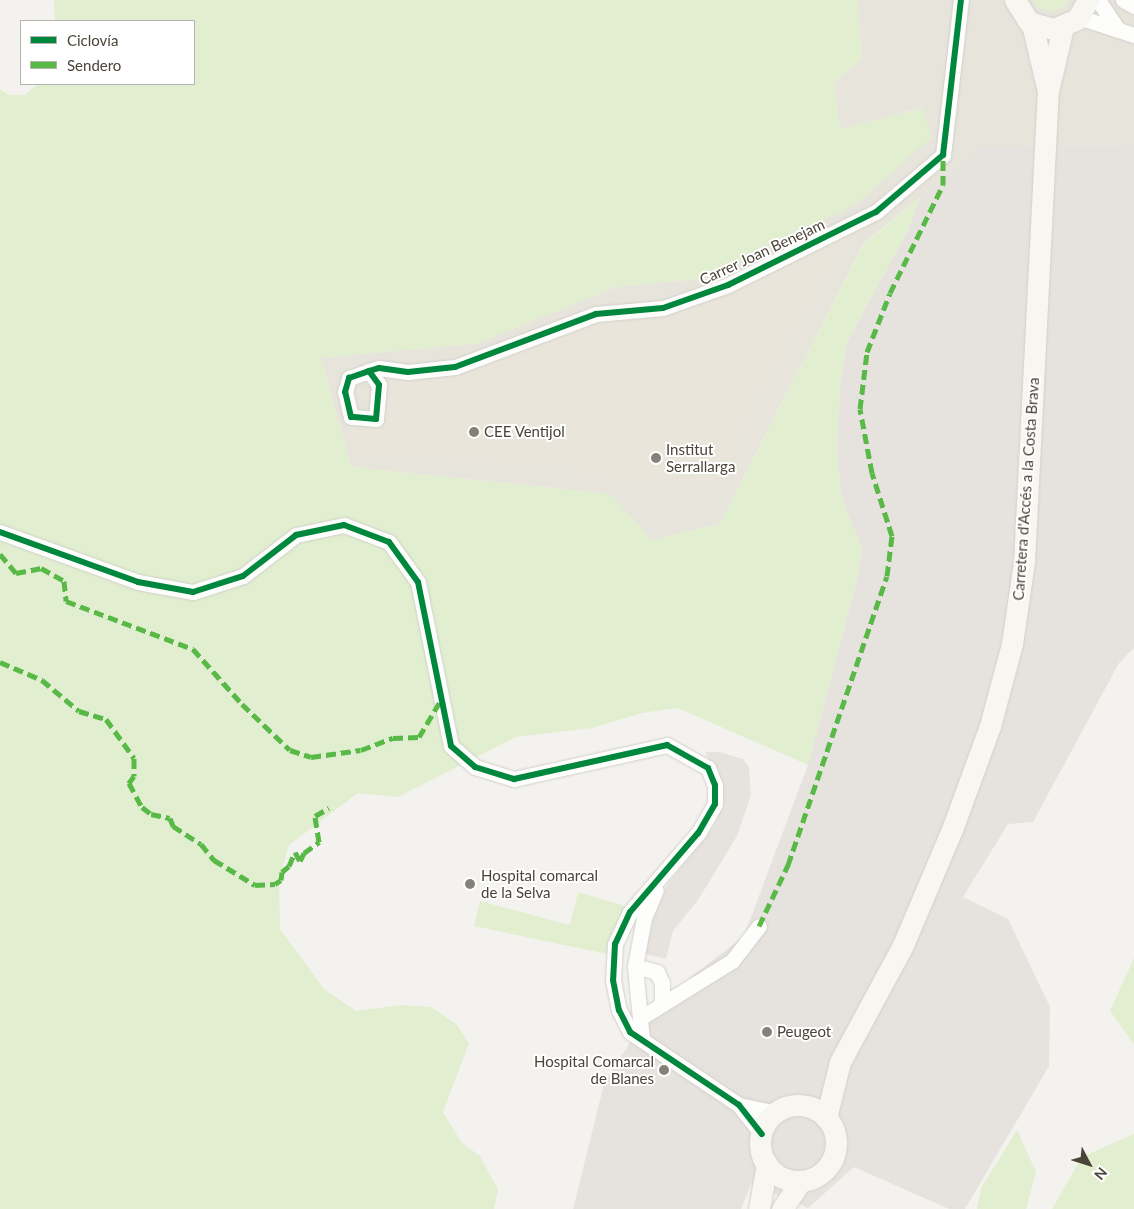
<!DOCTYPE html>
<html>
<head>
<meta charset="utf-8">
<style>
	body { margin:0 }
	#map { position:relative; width:1134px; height:1209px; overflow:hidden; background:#f4f2ee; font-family:Lato,sans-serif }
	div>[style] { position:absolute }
	.residential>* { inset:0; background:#e7e4dc }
	.industrial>* { inset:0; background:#e6e2de }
	.education>* { inset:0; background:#eae5da }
	.green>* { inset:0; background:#e1eecf }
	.parking>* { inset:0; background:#e6e3df }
	.roads { filter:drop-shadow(0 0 1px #d2d0cb) drop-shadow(0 0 1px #d2d0cb) }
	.minor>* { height:15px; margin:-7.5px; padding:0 7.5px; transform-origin:7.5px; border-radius:7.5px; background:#fdfdfc }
	.secondary>* { height:21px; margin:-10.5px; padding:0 10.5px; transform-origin:10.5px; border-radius:10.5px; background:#f7f6f1 }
	.secondary>.ring { margin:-10.5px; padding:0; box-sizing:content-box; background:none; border:21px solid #f7f6f1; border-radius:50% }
	.quiet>* { height:5px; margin-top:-2.5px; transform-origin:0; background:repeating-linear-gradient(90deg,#58b947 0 10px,transparent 0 15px) }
	.cycleway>* { height:6px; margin:-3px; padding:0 3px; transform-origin:3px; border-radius:3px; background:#00873e }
	.dots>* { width:14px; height:14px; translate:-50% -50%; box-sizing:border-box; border:2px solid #fff; border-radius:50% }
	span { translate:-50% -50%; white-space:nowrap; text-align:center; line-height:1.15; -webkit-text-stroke:4px #fff; paint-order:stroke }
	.street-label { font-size:15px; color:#4b4439 }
	.poi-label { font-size:15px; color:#4b4439 }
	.left { translate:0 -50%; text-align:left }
	.right { translate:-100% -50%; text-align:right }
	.legend { position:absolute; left:20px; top:20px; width:175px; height:65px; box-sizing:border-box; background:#fff; border:1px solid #b7b4b0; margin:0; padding:6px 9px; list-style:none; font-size:15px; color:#4b4439 }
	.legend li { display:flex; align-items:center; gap:10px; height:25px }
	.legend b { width:25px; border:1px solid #b7b4b0 }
	.north { position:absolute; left:1064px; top:1139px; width:50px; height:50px; -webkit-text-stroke:4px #fff; paint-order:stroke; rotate:130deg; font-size:14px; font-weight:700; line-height:20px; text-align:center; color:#4b4439 }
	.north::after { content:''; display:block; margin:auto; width:18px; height:22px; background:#4b4439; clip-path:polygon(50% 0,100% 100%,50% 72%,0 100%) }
</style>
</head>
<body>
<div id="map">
	<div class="residential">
		<i style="clip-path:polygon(858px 0,1134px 0,1134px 146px,979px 148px,863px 244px,720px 524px,652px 540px,610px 494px,351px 467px,321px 358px,478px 343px,616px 287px,708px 278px,921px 108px,840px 129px,834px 83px,861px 59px)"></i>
	</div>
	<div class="industrial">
		<i style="clip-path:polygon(1134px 146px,1134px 648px,1119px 663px,1033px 822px,1008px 824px,963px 897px,1008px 919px,1050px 1007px,1049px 1066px,965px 1209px,949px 1209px,854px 1167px,808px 1208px,751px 1184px,741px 1209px,573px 1209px,604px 1084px,629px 1044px,692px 976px,744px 936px,808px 765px,857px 580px,862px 550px,841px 495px,837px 449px,840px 386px,847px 342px,908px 230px,920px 197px,979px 148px)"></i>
	</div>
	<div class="education">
		<i style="clip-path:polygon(847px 238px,747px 416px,725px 482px,577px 476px,577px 466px,354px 454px,347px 419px,383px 420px,382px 373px,457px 372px,597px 318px,672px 316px)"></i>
	</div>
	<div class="green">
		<i style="clip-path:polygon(54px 0,858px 0,861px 59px,834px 83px,840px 129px,922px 108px,932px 137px,856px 204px,708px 278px,616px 287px,478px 343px,321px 358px,351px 467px,610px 494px,652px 540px,720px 524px,863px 245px,920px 197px,908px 230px,847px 342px,840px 386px,837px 449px,841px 495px,862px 550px,857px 580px,808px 765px,678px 708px,642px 713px,592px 728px,516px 737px,398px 797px,358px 793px,289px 845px,279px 879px,280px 929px,324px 989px,356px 1011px,401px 1005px,431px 1007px,456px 1024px,469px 1043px,443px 1112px,462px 1143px,480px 1156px,498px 1190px,494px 1209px,0 1209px,0 89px,9px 95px,25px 95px,38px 84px,194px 84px,194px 21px,55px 21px)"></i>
		<i style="clip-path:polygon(1032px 0,1069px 0,1064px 7px,1051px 12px,1038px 8px)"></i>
		<i style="clip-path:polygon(578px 892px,628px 907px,608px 942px,607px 954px,474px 926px,480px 901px,570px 925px)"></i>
		<i style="clip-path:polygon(1134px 958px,1134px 1044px,1110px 1011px)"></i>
		<i style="clip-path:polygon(1017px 1130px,1036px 1172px,1026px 1209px,977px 1209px,981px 1188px)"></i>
		<i style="clip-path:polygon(1134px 1134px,1134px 1209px,1052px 1209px,1082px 1157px)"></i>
	</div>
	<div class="parking">
		<i style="clip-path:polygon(899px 712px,932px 715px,934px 721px,955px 723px,912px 839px,871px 823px,874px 729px)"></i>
		<i style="clip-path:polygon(705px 752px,720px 752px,743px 759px,749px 767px,751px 795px,737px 836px,698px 900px,673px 931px,666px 959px,645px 954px,655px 909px,667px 885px,715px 824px,722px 806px,722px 790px,717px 773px)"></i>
	</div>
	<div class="roads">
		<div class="minor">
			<i style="left:1098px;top:0;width:34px;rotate:56deg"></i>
			<i style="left:1123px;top:0;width:13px;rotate:29deg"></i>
			<i style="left:1079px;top:17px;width:58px;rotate:18.1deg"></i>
			<i style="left:369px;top:371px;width:17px;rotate:54deg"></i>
			<i style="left:379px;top:385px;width:34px;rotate:95deg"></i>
			<i style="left:376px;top:419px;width:25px;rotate:-175deg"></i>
			<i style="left:351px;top:417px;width:26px;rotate:-103deg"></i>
			<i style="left:345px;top:392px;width:15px;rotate:-74deg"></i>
			<i style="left:349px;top:378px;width:21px;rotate:-19deg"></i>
			<i style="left:369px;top:371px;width:10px;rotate:-17deg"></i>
			<i style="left:379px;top:368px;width:29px;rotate:8deg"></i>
			<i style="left:408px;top:372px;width:47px;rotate:-6.1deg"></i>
			<i style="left:455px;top:367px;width:151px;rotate:-20.6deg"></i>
			<i style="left:596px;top:314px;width:67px;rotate:-5.1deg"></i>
			<i style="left:663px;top:308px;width:69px;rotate:-19.5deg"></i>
			<i style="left:728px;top:285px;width:165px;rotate:-26.3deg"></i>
			<i style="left:876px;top:212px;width:88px;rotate:-40.4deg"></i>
			<i style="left:943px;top:155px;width:156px;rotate:-83.4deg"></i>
			<i style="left:0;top:532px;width:147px;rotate:19.9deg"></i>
			<i style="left:138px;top:582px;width:56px;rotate:10.3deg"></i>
			<i style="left:193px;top:592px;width:52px;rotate:-17.7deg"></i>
			<i style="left:243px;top:576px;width:67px;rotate:-37.7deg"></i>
			<i style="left:296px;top:535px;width:49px;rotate:-11.8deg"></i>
			<i style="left:344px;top:525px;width:48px;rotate:20.7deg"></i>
			<i style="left:389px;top:542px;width:49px;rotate:54.1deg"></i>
			<i style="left:418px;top:582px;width:167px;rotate:78.6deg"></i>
			<i style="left:451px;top:746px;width:32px;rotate:41deg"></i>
			<i style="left:475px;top:767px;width:41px;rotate:17.1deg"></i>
			<i style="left:514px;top:779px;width:157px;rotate:-12.5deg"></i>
			<i style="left:667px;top:745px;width:47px;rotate:29.3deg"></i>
			<i style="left:708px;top:768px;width:18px;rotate:68deg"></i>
			<i style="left:715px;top:785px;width:19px;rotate:90deg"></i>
			<i style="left:715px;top:804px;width:34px;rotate:120deg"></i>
			<i style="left:698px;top:833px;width:104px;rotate:130.7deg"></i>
			<i style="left:630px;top:912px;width:35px;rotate:115deg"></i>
			<i style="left:615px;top:944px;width:36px;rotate:93deg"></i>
			<i style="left:613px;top:980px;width:31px;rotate:79deg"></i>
			<i style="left:619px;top:1010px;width:25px;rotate:63deg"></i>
			<i style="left:630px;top:1032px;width:131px;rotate:33.8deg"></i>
			<i style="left:739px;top:1105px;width:37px;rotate:52deg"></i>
			<i style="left:635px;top:966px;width:23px;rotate:15deg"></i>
			<i style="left:657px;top:972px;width:12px;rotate:66deg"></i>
			<i style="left:662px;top:983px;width:21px;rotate:90deg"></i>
			<i style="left:642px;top:1017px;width:106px;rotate:-31.9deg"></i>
			<i style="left:732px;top:961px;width:44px;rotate:-52.4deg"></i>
			<i style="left:642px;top:1040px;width:74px;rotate:-95.4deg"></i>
			<i style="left:635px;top:966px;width:49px;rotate:-79.4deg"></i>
			<i style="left:644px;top:918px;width:30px;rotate:-67deg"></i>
			<i style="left:739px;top:1105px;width:39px;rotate:12deg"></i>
		</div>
		<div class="secondary">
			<i style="left:1015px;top:0;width:26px;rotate:58deg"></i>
			<i style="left:1029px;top:22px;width:26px;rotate:16deg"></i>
			<i style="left:1054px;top:29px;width:25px;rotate:-23deg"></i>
			<i style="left:1077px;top:19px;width:22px;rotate:-60deg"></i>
			<i style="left:1032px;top:24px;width:65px;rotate:76.6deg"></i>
			<i class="ring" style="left:760px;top:1105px;width:55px;height:55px"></i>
			<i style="left:826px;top:1118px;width:58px;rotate:-76deg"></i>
			<i style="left:840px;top:1062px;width:133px;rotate:-61.7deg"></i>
			<i style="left:903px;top:945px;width:128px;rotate:-67deg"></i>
			<i style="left:953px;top:827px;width:108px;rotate:-69.9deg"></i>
			<i style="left:990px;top:726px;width:85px;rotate:-75deg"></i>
			<i style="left:1012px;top:644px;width:83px;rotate:-81.7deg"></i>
			<i style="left:1024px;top:562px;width:472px;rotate:-87.1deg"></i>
			<i style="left:1048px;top:91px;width:66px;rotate:-76.8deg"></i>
			<i style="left:759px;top:1209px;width:46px;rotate:-79.9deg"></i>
			<i style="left:782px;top:1209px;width:34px;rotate:-56deg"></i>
		</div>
	</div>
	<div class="quiet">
		<i style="left:0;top:554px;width:25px;rotate:50deg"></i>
		<i style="left:16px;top:573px;width:25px;rotate:-11deg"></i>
		<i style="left:41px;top:568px;width:26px;rotate:29deg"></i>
		<i style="left:64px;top:581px;width:20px;rotate:84deg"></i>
		<i style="left:66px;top:601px;width:136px;rotate:20.7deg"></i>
		<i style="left:193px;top:649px;width:74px;rotate:48.3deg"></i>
		<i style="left:242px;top:704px;width:66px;rotate:43.8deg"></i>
		<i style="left:290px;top:750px;width:22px;rotate:18deg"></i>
		<i style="left:311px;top:757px;width:50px;rotate:-8deg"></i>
		<i style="left:361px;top:750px;width:34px;rotate:-21deg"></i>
		<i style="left:393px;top:738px;width:26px;rotate:-2deg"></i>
		<i style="left:419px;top:737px;width:43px;rotate:-59.3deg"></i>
		<i style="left:0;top:662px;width:46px;rotate:23.2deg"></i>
		<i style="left:42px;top:680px;width:48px;rotate:40deg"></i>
		<i style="left:79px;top:711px;width:28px;rotate:17deg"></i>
		<i style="left:106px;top:719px;width:48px;rotate:54.3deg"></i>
		<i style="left:134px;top:758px;width:18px;rotate:90deg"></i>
		<i style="left:134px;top:776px;width:9px;rotate:126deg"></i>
		<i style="left:129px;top:783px;width:27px;rotate:62deg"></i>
		<i style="left:142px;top:807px;width:11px;rotate:38deg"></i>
		<i style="left:151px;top:814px;width:19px;rotate:12deg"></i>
		<i style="left:170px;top:818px;width:9px;rotate:69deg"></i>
		<i style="left:173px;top:826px;width:33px;rotate:33deg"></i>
		<i style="left:201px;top:844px;width:21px;rotate:51deg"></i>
		<i style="left:214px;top:860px;width:48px;rotate:31.4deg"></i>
		<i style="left:255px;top:885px;width:20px;rotate:-3deg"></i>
		<i style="left:275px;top:884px;width:7px;rotate:-34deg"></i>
		<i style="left:281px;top:880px;width:8px;rotate:-83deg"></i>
		<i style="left:282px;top:872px;width:9px;rotate:-41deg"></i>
		<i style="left:289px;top:866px;width:15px;rotate:-67deg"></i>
		<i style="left:295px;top:852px;width:10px;rotate:61deg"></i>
		<i style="left:300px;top:861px;width:9px;rotate:-63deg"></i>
		<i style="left:304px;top:853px;width:19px;rotate:-36deg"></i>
		<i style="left:319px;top:842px;width:26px;rotate:-99deg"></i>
		<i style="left:315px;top:816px;width:16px;rotate:-30deg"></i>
		<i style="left:759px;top:926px;width:68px;rotate:-64.6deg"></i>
		<i style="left:788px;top:865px;width:305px;rotate:-71.1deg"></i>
		<i style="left:887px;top:576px;width:40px;rotate:-82.9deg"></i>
		<i style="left:892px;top:536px;width:66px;rotate:-107.6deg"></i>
		<i style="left:872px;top:473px;width:65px;rotate:-100.6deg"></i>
		<i style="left:860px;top:409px;width:57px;rotate:-83deg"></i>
		<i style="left:867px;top:352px;width:63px;rotate:-68.7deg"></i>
		<i style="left:890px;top:293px;width:120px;rotate:-63.9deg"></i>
		<i style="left:943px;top:185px;width:30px;rotate:-90deg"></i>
	</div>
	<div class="cycleway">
		<i style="left:369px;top:371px;width:17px;rotate:54deg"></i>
		<i style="left:379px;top:385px;width:34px;rotate:95deg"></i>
		<i style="left:376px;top:419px;width:25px;rotate:-175deg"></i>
		<i style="left:351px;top:417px;width:26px;rotate:-103deg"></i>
		<i style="left:345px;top:392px;width:15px;rotate:-74deg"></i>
		<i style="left:349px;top:378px;width:21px;rotate:-19deg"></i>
		<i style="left:369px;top:371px;width:10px;rotate:-17deg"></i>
		<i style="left:379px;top:368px;width:29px;rotate:8deg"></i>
		<i style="left:408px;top:372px;width:47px;rotate:-6.1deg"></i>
		<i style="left:455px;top:367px;width:151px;rotate:-20.6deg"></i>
		<i style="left:596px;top:314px;width:67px;rotate:-5.1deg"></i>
		<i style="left:663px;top:308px;width:69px;rotate:-19.5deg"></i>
		<i style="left:728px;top:285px;width:165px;rotate:-26.3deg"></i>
		<i style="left:876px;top:212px;width:88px;rotate:-40.4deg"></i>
		<i style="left:943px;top:155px;width:156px;rotate:-83.4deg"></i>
		<i style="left:0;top:532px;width:147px;rotate:19.9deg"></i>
		<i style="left:138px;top:582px;width:56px;rotate:10.3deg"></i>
		<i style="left:193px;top:592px;width:52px;rotate:-17.7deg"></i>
		<i style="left:243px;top:576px;width:67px;rotate:-37.7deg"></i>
		<i style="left:296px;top:535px;width:49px;rotate:-11.8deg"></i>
		<i style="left:344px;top:525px;width:48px;rotate:20.7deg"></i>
		<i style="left:389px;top:542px;width:49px;rotate:54.1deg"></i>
		<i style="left:418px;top:582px;width:167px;rotate:78.6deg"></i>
		<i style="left:451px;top:746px;width:32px;rotate:41deg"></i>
		<i style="left:475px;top:767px;width:41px;rotate:17.1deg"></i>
		<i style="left:514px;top:779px;width:157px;rotate:-12.5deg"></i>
		<i style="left:667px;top:745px;width:47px;rotate:29.3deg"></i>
		<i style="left:708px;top:768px;width:18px;rotate:68deg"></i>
		<i style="left:715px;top:785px;width:19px;rotate:90deg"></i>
		<i style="left:715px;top:804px;width:34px;rotate:120deg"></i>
		<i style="left:698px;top:833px;width:104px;rotate:130.7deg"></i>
		<i style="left:630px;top:912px;width:35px;rotate:115deg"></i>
		<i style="left:615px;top:944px;width:36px;rotate:93deg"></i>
		<i style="left:613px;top:980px;width:31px;rotate:79deg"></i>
		<i style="left:619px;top:1010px;width:25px;rotate:63deg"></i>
		<i style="left:630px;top:1032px;width:131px;rotate:33.8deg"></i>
		<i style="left:739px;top:1105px;width:37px;rotate:52deg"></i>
	</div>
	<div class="dots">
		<i style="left:474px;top:432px;background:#868178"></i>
		<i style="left:656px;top:458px;background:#868178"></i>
		<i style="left:470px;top:884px;background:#868178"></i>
		<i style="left:767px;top:1032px;background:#868178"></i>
		<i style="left:664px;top:1070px;background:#868178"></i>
	</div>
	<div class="street-label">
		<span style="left:762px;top:252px;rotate:-25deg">Carrer Joan Benejam</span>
		<span style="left:1026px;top:489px;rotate:-86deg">Carretera d'Accés a la Costa Brava</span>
	</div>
	<div class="poi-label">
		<span class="left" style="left:484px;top:432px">CEE Ventijol</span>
		<span class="left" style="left:666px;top:458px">Institut<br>Serrallarga</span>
		<span class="left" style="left:481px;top:884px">Hospital comarcal<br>de la Selva</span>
		<span class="left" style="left:777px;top:1032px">Peugeot</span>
		<span class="right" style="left:654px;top:1070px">Hospital Comarcal<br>de Blanes</span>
	</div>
	<ul class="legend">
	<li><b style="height:6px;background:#00873e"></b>Ciclovía</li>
	<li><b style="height:6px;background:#58b947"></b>Sendero</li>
	</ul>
	<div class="north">N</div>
</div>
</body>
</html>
